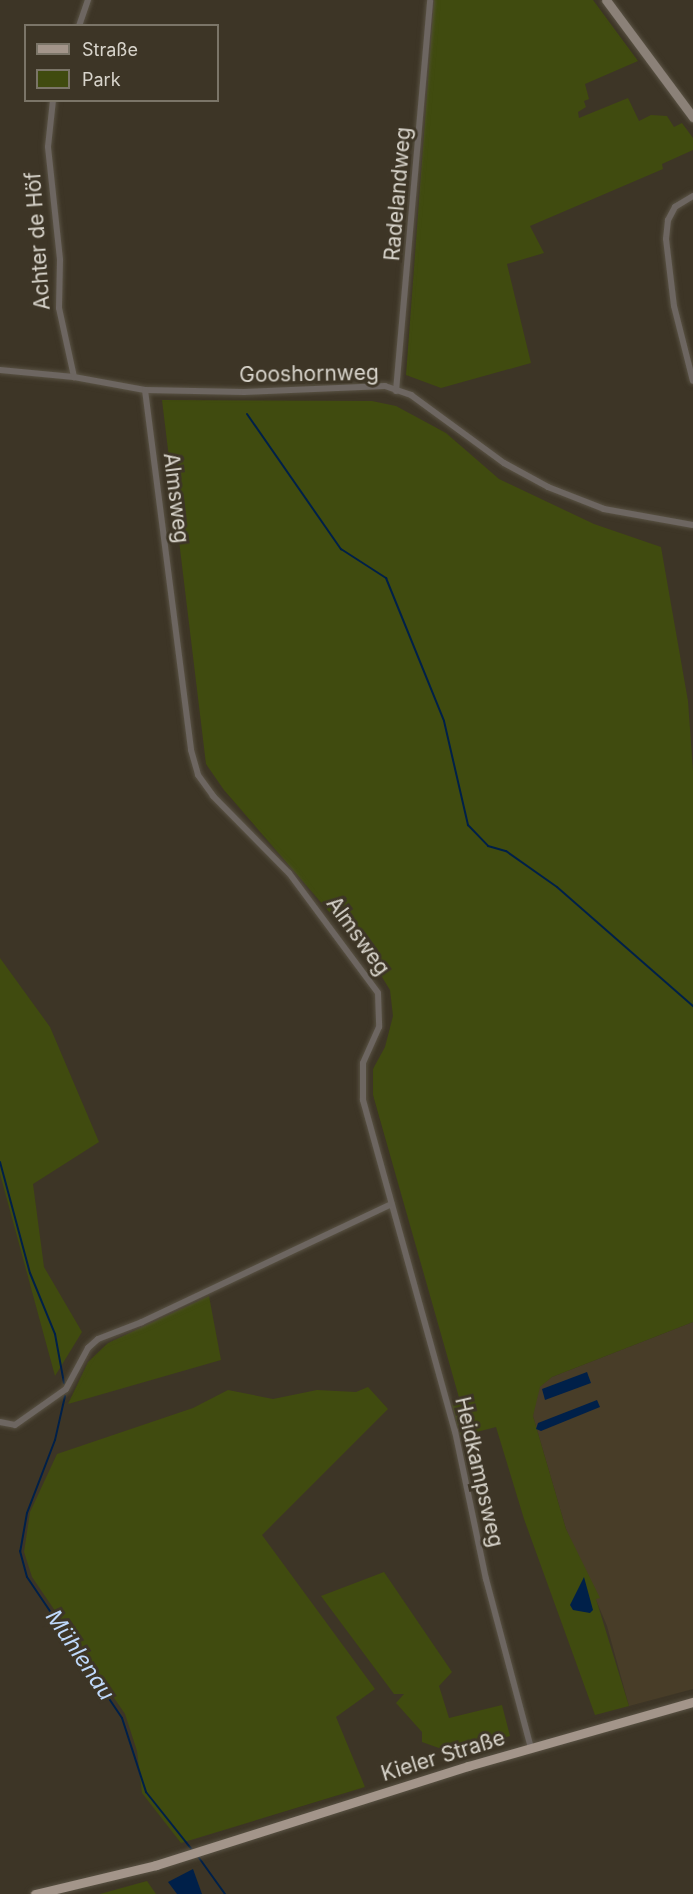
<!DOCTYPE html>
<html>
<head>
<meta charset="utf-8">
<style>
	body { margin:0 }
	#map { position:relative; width:693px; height:1894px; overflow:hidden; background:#3d3526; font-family:Inter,sans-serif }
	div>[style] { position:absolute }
	.built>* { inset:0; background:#483d28 }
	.green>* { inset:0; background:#404b0f }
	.water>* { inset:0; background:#002049 }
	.stream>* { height:2px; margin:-1px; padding:0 1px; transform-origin:1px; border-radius:1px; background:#002049 }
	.roads { filter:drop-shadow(0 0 2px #595244) drop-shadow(0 0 2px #595244) }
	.minor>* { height:6px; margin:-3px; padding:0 3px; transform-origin:3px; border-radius:3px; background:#6d6661 }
	.secondary>* { height:9px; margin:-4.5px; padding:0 4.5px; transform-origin:4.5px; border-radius:4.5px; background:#8b8178 }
	.primary>* { height:9px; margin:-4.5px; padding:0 4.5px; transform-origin:4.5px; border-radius:4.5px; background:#a3958a }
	span { translate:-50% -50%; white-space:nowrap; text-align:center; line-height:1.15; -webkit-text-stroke:6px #3d3526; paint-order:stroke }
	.street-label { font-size:21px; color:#d8d4cb }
	.water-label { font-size:22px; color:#bfd9fb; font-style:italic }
	.legend { position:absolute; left:24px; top:24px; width:195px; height:78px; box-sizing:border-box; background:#3d3526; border:2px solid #7b7568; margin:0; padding:8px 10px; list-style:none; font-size:18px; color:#d8d4cb }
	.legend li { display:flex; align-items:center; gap:12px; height:30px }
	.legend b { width:30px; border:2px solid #7b7568 }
</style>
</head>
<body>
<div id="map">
	<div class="built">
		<i style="clip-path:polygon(693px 1322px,693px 1689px,629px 1706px,607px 1626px,566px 1529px,533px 1416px,535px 1399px,540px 1386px,552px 1377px)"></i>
	</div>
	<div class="green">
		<i style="clip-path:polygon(434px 0,593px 0,638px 61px,585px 84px,589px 99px,584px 101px,586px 107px,578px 112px,579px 118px,628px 98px,639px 121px,651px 115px,667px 116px,674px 127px,682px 123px,693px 138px,693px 150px,662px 164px,663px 169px,530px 226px,544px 253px,507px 264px,531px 363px,441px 388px,406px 375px)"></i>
		<i style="clip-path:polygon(162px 400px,372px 401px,396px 406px,446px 433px,499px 479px,594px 524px,661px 547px,688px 701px,693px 771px,693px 1322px,552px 1377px,540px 1387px,533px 1416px,566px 1529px,600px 1598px,596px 1599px,629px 1706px,595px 1715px,524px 1519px,496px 1427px,461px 1436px,452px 1405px,460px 1401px,373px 1095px,373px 1069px,385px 1047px,393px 1016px,390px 990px,374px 964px,224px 790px,206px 764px)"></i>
		<i style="clip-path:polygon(0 958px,50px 1027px,99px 1142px,33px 1184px,44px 1267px,82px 1332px,55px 1376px,0 1174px)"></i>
		<i style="clip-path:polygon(209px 1296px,221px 1360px,68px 1404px,88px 1362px,108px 1343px)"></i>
		<i style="clip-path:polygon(368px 1387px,388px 1409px,262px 1535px,375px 1689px,336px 1717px,365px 1787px,181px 1843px,142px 1793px,137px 1751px,125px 1714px,32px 1577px,24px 1552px,30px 1512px,57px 1454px,193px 1408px,228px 1390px,273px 1399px,317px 1390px,356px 1392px)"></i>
		<i style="clip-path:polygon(384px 1572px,452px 1672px,439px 1686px,449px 1718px,502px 1705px,510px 1736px,453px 1753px,422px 1742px,422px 1732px,396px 1703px,404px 1694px,394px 1694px,321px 1596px)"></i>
		<i style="clip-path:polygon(147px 1881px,156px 1894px,100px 1894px)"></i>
	</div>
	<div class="water">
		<i style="clip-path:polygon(587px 1372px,591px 1383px,545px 1400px,542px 1389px)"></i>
		<i style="clip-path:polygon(597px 1400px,600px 1407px,541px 1431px,536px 1429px,538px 1423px)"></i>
		<i style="clip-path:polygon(584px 1577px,593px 1610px,590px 1613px,573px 1610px,570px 1605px)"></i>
		<i style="clip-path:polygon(193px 1869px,202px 1894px,177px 1894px,168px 1882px)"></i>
	</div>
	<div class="stream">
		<i style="left:247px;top:414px;width:165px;rotate:55.2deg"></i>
		<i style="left:341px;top:549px;width:54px;rotate:32.8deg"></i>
		<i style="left:386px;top:578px;width:154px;rotate:67.9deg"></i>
		<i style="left:444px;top:721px;width:107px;rotate:77deg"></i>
		<i style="left:468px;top:825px;width:29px;rotate:46deg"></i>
		<i style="left:488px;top:846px;width:19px;rotate:16deg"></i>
		<i style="left:506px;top:851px;width:62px;rotate:35.2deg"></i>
		<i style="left:557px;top:887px;width:181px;rotate:41.2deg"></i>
		<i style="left:0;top:1162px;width:115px;rotate:74.9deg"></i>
		<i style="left:30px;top:1273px;width:66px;rotate:67.7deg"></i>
		<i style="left:55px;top:1334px;width:50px;rotate:79.6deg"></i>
		<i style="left:65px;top:1396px;width:45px;rotate:102.8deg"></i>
		<i style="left:55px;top:1440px;width:78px;rotate:111deg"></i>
		<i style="left:27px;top:1513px;width:39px;rotate:100deg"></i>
		<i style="left:20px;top:1551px;width:27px;rotate:75deg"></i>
		<i style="left:27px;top:1577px;width:170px;rotate:56deg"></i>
		<i style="left:122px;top:1718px;width:78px;rotate:72deg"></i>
		<i style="left:146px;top:1792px;width:75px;rotate:51.5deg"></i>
		<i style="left:197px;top:1855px;width:48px;rotate:54.3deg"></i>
	</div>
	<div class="roads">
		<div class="minor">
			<i style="left:79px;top:26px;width:28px;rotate:-71deg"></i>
			<i style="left:53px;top:100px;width:47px;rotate:96.1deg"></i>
			<i style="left:48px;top:147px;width:114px;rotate:83.9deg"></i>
			<i style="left:60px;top:260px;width:48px;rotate:91.2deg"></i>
			<i style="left:59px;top:308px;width:71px;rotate:77.7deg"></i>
			<i style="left:693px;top:196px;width:21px;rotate:149deg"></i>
			<i style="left:675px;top:207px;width:15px;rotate:118deg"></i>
			<i style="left:668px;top:220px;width:19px;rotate:96deg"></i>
			<i style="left:666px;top:239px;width:67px;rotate:83.2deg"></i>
			<i style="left:674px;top:306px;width:77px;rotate:75.8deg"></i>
			<i style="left:0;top:370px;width:74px;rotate:5.4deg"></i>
			<i style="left:74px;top:377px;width:72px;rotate:10.4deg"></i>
			<i style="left:145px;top:390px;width:99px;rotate:1.2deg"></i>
			<i style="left:244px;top:392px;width:141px;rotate:-2.4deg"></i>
			<i style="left:385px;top:386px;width:28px;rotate:19deg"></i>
			<i style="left:411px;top:395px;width:115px;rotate:36.2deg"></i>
			<i style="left:504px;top:463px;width:50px;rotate:28.6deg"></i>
			<i style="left:548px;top:487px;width:60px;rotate:21.4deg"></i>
			<i style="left:604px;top:509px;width:90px;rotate:10.2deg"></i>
			<i style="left:145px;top:390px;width:363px;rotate:82.7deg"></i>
			<i style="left:191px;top:750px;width:26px;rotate:74deg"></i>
			<i style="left:198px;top:775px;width:26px;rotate:54deg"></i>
			<i style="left:213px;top:796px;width:108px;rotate:45.4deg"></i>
			<i style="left:289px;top:873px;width:149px;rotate:53.4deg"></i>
			<i style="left:378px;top:993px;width:34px;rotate:88deg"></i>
			<i style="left:379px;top:1027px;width:39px;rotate:114deg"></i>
			<i style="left:363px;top:1063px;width:37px;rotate:90deg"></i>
			<i style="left:363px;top:1100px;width:344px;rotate:74.5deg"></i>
			<i style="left:455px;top:1431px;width:151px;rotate:78.2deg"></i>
			<i style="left:486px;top:1579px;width:175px;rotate:75.1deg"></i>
			<i style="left:396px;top:391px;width:392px;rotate:-85deg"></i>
			<i style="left:0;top:1422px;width:15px;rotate:11deg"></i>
			<i style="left:15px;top:1425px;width:62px;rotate:-35.2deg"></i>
			<i style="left:66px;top:1389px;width:47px;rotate:-61.8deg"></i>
			<i style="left:88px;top:1348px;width:13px;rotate:-42deg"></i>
			<i style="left:98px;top:1339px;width:47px;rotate:-21.1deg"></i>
			<i style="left:142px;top:1322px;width:276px;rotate:-25.3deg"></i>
		</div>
		<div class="secondary">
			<i style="left:606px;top:0;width:146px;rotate:53.4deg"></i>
		</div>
		<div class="primary">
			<i style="left:35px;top:1894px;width:124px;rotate:-13.5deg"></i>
			<i style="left:156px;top:1865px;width:327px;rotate:-17.6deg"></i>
			<i style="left:468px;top:1766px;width:234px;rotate:-15.9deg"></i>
		</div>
	</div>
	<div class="street-label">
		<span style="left:398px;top:194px;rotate:-85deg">Radelandweg</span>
		<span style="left:38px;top:241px;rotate:-94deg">Achter de Höf</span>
		<span style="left:309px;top:374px;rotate:-1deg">Gooshornweg</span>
		<span style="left:176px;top:498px;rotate:83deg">Almsweg</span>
		<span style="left:358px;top:936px;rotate:54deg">Almsweg</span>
		<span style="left:479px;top:1472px;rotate:77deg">Heidkampsweg</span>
		<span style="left:443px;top:1756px;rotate:-17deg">Kieler Straße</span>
	</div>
	<div class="water-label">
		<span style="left:80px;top:1655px;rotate:56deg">Mühlenau</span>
	</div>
	<ul class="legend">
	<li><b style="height:8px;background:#a3958a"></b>Straße</li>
	<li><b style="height:16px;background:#404b0f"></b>Park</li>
	</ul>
</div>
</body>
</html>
